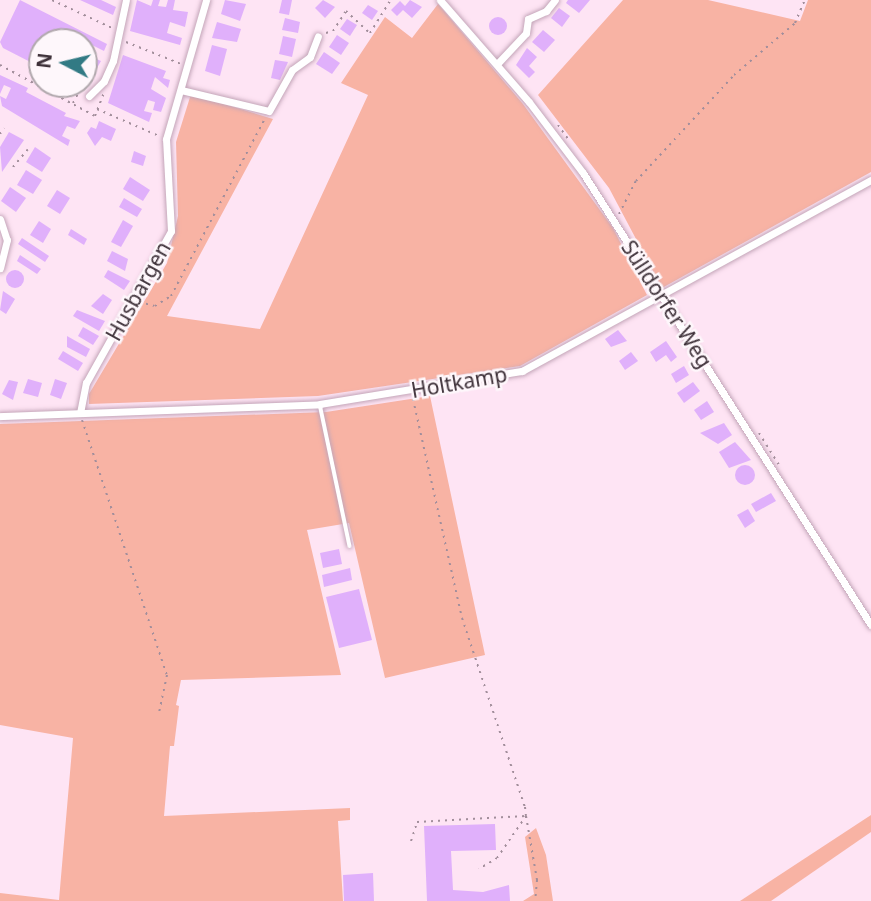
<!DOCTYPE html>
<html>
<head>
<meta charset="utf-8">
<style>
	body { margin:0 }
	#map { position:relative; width:871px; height:901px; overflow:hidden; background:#fee4f4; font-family:"Noto Sans",sans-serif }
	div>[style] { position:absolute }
	.green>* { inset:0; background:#f8b3a4 }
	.building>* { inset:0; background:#e0b0fb }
	.round { border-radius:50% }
	.path>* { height:2px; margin-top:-1px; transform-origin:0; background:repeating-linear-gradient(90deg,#a28e9b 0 2px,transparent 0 7px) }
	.roads { filter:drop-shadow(0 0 2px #c3a5b8) drop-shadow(0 0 2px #c3a5b8) }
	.lane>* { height:3.5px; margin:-1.75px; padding:0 1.75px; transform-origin:1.75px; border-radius:1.75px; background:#fff }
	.street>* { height:7px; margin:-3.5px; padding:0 3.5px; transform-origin:3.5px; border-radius:3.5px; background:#fff }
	span { translate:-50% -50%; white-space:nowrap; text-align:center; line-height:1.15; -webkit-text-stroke:5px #fef7fb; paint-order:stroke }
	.street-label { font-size:21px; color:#3e3139 }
	.north { position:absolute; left:28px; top:28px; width:70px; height:70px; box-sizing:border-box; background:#fef7fb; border:2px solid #b1a8ad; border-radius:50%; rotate:277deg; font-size:19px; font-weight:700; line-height:28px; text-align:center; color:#3e3139 }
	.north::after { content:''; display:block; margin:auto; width:24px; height:32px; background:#327a84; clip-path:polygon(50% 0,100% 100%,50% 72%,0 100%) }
</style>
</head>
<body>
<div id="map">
	<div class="green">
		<i style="clip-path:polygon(623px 0,708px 0,800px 21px,808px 0,871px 0,871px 172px,662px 288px,609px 188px,538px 95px)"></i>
		<i style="clip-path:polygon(438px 4px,523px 104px,613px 228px,647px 295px,520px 366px,318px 396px,89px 404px,89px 394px,167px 263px,178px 216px,176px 142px,191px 94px,273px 119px,167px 316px,260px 329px,368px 95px,341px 83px,385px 17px,412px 38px)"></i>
		<i style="clip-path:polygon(430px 396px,485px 655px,385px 678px,349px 523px,307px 530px,341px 675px,181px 680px,176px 705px,179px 706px,174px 746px,170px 746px,164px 816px,350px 808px,350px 820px,338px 821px,343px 901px,0 901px,0 893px,59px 900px,73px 738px,0 725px,0 424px,326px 412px)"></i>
		<i style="clip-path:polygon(871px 815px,871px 832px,771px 901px,740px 901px)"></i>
		<i style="clip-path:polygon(536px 828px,546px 855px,553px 901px,523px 901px,534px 894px,525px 837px)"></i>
	</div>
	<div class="building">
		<i style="clip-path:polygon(20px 0,107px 44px,104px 51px,90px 44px,85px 54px,101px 61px,97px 68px,90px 73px,84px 70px,84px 41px,76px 37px,66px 42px,70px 34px,63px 31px,58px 42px,40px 46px,35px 56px,42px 59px,42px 68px,3px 48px,0 42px)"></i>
		<i style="clip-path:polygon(80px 0,101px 0,116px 7px,113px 15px)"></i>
		<i style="clip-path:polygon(137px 0,151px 6px,153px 0,160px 0,158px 6px,166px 7px,168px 0,175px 0,173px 10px,188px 12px,185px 27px,170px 22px,167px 33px,182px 38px,180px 45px,130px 31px)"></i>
		<i style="clip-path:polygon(225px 0,246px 4px,240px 21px,221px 14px)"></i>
		<i style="clip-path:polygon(282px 0,292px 0,289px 15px,279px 13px)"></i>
		<i style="clip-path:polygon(323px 0,335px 7px,325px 18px,315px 8px)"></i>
		<i style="clip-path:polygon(410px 0,422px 7px,412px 18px,403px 10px,397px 16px,391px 10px,400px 1px,405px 6px)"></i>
		<i style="clip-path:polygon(568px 0,590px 0,579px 13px,566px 3px)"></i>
		<i style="clip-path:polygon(368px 5px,378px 11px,372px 20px,362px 13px)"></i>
		<i style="clip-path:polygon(559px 8px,570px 16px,562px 27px,551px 18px)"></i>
		<i class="round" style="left:489px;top:17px;width:18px;height:18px"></i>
		<i style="clip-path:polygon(285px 18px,300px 22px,298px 33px,282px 30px)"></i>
		<i style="clip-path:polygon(347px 19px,357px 25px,350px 36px,340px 29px)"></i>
		<i style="clip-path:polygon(217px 22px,241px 29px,237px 42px,212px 38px)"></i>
		<i style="clip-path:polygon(543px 30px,555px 40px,544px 52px,532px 42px)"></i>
		<i style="clip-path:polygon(337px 35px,349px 43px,341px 55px,329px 47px)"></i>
		<i style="clip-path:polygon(283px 36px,296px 39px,292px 57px,279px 54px)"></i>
		<i style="clip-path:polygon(212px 45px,227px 49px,220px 76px,205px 71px)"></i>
		<i style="clip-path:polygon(527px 48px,537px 57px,529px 66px,535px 72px,529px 78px,516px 65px)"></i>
		<i style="clip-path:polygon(324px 52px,340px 63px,332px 74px,316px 64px)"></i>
		<i style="clip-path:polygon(123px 55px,166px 71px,163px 78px,170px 80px,168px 88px,155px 77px,151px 89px,166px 98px,161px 112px,153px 110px,155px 102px,148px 100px,144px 111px,152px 113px,149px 122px,108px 103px)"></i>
		<i style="clip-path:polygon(275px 60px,288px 62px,280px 80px,271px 78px)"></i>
		<i style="clip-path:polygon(0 75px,28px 88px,26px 92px,66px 113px,64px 116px,80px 121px,75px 129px,67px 126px,62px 136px,70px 140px,68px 146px,2px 106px,0 96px,6px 99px,11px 88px,4px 85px,0 94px)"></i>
		<i style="clip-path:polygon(99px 121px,116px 129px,111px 141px,102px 137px,95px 146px,87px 133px,91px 127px,96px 129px)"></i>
		<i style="clip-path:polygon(9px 132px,24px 140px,2px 172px,0 147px)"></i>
		<i style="clip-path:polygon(35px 147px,51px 158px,42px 172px,26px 162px)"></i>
		<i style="clip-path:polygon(134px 151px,146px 156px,143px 166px,131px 162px)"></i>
		<i style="clip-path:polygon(26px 170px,42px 180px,33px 194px,17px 185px)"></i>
		<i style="clip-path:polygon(130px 177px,150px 190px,143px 201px,123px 189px)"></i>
		<i style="clip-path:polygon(10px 187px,26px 198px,16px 212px,1px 201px)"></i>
		<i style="clip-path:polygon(57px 190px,70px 198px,60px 214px,47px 206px)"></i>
		<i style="clip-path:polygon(124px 198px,142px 209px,137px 217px,119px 207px)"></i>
		<i style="clip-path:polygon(123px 220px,133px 226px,121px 247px,111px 242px)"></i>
		<i style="clip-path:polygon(39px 221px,51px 229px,43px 243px,30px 235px)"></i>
		<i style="clip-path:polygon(71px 229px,87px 239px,84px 245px,68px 235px)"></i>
		<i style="clip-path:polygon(22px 238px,49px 256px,45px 262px,18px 244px)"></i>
		<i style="clip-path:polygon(112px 251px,128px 259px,125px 271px,107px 261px)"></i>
		<i style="clip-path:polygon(20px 255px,41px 269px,37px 274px,17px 261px)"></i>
		<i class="round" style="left:6px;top:270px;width:18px;height:18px"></i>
		<i style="clip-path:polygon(108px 270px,130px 281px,124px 290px,104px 277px)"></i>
		<i style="clip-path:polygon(3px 291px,15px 299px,6px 314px,0 310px)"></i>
		<i style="clip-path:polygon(103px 294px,112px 300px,103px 314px,91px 306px)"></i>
		<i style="clip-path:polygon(77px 310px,105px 321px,99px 331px,73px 316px)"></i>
		<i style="clip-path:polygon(83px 327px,99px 336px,93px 345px,78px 336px)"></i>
		<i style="clip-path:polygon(618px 330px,627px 341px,611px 347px,605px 339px)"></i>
		<i style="clip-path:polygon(67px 336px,90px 349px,86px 357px,67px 347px)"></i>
		<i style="clip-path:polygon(666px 341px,677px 357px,671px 362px,666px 355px,656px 362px,650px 352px)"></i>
		<i style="clip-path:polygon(63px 351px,83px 363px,78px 371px,58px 359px)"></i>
		<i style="clip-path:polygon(631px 352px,638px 361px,625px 370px,619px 361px)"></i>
		<i style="clip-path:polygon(684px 366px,689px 375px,676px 383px,671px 374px)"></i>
		<i style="clip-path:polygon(28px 379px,42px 383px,38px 397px,23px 393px)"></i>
		<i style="clip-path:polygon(55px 379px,67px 383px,61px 399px,50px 395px)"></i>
		<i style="clip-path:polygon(9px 380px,18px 382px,13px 400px,2px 394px)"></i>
		<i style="clip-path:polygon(693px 382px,700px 391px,684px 403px,677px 393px)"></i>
		<i style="clip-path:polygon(707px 401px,714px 412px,701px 420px,694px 410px)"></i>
		<i style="clip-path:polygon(724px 423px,732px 435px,718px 444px,700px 433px)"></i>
		<i style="clip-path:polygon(735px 442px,751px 460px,729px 468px,719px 452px)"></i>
		<i class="round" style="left:735px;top:465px;width:20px;height:20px"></i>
		<i style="clip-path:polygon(771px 493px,776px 501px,756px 512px,751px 504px)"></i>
		<i style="clip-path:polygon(748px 509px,755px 521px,745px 528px,737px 515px)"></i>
		<i style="clip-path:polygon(339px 549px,342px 564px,323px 568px,320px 553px)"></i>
		<i style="clip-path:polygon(350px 568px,352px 580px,324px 587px,322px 575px)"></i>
		<i style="clip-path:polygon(359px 589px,372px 640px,339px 648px,326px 597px)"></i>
		<i style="clip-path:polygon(495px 824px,496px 850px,451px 851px,453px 890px,483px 892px,509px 885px,510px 901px,427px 901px,424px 826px)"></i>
		<i style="clip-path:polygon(373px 873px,374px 901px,344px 901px,343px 875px)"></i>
	</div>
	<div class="path">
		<i style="left:52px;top:0;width:66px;rotate:25deg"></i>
		<i style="left:326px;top:33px;width:7px;rotate:-16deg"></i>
		<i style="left:333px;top:31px;width:24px;rotate:-57deg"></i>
		<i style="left:346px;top:11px;width:33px;rotate:43deg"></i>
		<i style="left:370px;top:33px;width:39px;rotate:-58deg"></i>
		<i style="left:126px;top:42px;width:59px;rotate:21.8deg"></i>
		<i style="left:0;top:65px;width:108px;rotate:28.2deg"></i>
		<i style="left:95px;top:116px;width:25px;rotate:-69deg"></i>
		<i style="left:84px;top:83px;width:13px;rotate:-23deg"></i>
		<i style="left:73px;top:103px;width:21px;rotate:-62deg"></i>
		<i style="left:97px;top:109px;width:68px;rotate:23.5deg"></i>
		<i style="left:558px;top:125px;width:19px;rotate:54deg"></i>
		<i style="left:0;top:134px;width:7px;rotate:-56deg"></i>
		<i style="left:13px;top:167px;width:23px;rotate:-50deg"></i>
		<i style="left:619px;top:214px;width:37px;rotate:-63deg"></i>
		<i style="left:636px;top:181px;width:144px;rotate:-47.2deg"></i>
		<i style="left:734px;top:75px;width:80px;rotate:-40.4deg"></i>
		<i style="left:795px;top:23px;width:25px;rotate:-67deg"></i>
		<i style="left:139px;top:302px;width:16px;rotate:14deg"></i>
		<i style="left:155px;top:306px;width:19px;rotate:-32deg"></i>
		<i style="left:171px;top:296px;width:199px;rotate:-62.1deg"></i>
		<i style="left:413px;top:399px;width:224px;rotate:77.4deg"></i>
		<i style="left:462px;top:618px;width:199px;rotate:71.6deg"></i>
		<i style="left:525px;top:807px;width:9px;rotate:84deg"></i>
		<i style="left:526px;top:816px;width:51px;rotate:124.6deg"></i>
		<i style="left:497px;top:858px;width:21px;rotate:149deg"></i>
		<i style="left:82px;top:420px;width:269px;rotate:71.6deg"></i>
		<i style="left:167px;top:675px;width:39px;rotate:102deg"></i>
		<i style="left:759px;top:433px;width:39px;rotate:58deg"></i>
		<i style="left:411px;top:841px;width:20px;rotate:-72deg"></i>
		<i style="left:417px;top:822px;width:109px;rotate:-3.2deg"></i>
		<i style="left:526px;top:816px;width:65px;rotate:80.2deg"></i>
		<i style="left:537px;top:880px;width:21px;rotate:95deg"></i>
	</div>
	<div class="roads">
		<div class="lane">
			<i style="left:320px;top:404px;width:145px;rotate:78.1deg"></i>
		</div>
		<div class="street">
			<i style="left:440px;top:0;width:135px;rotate:48.9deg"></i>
			<i style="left:529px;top:102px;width:89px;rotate:52.7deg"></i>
			<i style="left:583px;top:173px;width:536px;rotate:57.5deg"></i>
			<i style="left:497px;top:64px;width:42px;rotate:-46.9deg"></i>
			<i style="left:526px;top:33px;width:14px;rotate:-82deg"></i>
			<i style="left:528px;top:19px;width:20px;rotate:-24deg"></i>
			<i style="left:546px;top:11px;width:14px;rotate:-51deg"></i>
			<i style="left:181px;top:90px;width:90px;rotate:13.4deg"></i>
			<i style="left:269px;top:111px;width:47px;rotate:-60.7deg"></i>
			<i style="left:292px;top:70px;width:22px;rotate:-36deg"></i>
			<i style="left:310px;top:57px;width:22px;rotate:-69deg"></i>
			<i style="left:89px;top:96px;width:21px;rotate:-45deg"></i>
			<i style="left:104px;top:81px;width:22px;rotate:-66deg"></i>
			<i style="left:113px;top:61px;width:62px;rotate:-78deg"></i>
			<i style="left:0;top:219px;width:22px;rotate:72deg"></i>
			<i style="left:7px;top:240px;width:29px;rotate:104deg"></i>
			<i style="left:80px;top:413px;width:31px;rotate:-79deg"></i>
			<i style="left:86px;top:383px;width:174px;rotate:-60.8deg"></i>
			<i style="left:171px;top:231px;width:92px;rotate:-93.1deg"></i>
			<i style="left:166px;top:139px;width:145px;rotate:-73.9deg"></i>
			<i style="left:0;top:416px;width:320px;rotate:-2.1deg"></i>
			<i style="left:320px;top:404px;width:205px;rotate:-9.3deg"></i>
			<i style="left:522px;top:371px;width:398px;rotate:-28.7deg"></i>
		</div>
	</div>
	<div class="street-label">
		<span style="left:138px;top:291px;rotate:-61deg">Husbargen</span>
		<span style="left:667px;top:304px;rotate:57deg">Sülldorfer Weg</span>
		<span style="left:459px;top:382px;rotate:-10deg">Holtkamp</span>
	</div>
	<div class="north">N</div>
</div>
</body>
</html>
